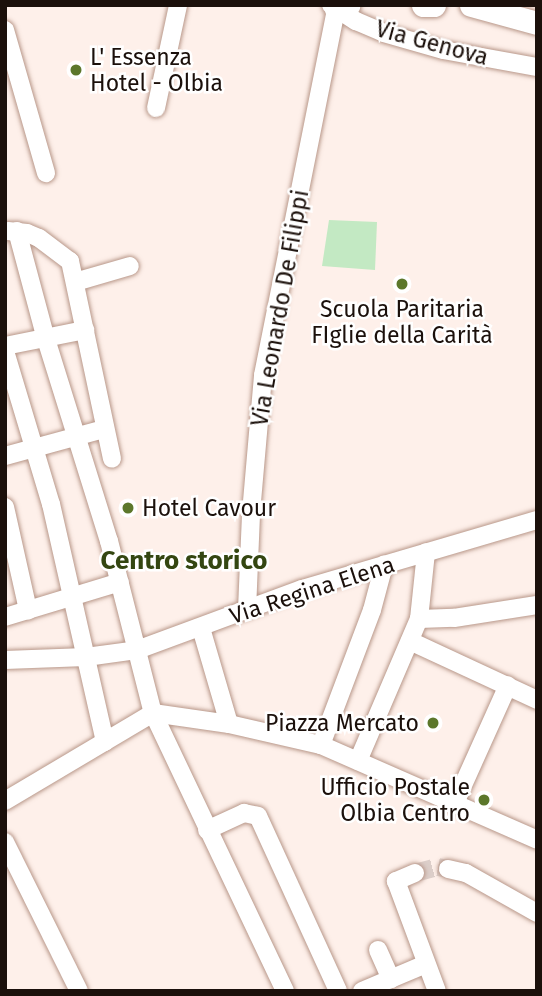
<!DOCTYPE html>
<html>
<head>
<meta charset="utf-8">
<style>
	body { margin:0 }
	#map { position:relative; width:542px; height:996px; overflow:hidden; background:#fef0ea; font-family:"Fira Sans",sans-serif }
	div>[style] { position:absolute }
	.green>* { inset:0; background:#c3e9c3 }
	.minor-tunnel>* { height:18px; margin-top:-9px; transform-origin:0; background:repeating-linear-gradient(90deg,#dccec9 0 18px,transparent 0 27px) }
	.roads { filter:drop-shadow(0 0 2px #b89789) drop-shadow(0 0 2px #b89789) }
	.minor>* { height:18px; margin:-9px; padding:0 9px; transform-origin:9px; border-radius:9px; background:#fff }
	.major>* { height:23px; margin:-11.5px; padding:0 11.5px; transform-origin:11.5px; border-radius:11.5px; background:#fff }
	.dots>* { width:19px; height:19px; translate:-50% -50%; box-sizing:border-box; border:4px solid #fff; border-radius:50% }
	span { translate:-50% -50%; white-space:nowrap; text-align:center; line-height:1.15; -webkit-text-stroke:5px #fff; paint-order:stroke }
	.street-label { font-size:23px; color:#1b100b }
	.poi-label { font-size:23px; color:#1b100b }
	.left { translate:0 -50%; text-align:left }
	.right { translate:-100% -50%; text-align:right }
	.quarter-label { font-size:26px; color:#344611; font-weight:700 }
	.frame { position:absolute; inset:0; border:7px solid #1b100b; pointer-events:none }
</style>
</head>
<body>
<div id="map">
	<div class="green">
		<i style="clip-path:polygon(329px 220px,377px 222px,375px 270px,322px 266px)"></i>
	</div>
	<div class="minor-tunnel">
		<i style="left:415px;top:873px;width:24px;rotate:-15deg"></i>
		<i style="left:438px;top:867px;width:10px;rotate:11deg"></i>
	</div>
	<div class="roads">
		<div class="minor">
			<i style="left:331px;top:5px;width:30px;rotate:33deg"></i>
			<i style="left:356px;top:21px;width:30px;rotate:23deg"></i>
			<i style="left:384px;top:33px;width:61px;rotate:16.1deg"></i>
			<i style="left:443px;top:50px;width:96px;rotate:10.3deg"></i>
			<i style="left:5px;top:30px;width:149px;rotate:74deg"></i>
			<i style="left:156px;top:108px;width:105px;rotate:-77.9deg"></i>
			<i style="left:8px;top:231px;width:19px;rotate:6deg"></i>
			<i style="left:27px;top:233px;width:13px;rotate:23deg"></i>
			<i style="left:39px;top:238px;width:39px;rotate:37deg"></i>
			<i style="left:70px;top:261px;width:202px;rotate:78deg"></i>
			<i style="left:17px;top:231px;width:112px;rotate:75deg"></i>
			<i style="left:46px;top:339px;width:212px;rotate:72.7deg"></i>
			<i style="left:109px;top:541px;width:178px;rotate:75.7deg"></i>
			<i style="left:153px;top:713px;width:308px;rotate:64.6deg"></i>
			<i style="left:75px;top:282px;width:57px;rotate:-16.2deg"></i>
			<i style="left:5px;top:346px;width:82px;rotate:-11.3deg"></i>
			<i style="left:5px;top:351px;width:160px;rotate:73.3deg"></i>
			<i style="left:51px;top:504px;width:244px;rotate:77.2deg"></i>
			<i style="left:5px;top:456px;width:103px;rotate:-15.3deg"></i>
			<i style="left:5px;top:507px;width:106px;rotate:77.4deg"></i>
			<i style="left:247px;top:610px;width:97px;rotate:-87.6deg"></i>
			<i style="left:251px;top:513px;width:139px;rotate:-85deg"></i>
			<i style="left:263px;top:375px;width:373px;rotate:-78.7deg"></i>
			<i style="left:5px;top:617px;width:120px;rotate:-16.9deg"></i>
			<i style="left:419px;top:619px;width:35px;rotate:-2deg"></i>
			<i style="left:454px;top:618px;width:84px;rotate:-8.9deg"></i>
			<i style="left:201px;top:628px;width:100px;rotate:73.7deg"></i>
			<i style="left:410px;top:641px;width:140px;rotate:24.9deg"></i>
			<i style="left:5px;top:660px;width:81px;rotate:-2.1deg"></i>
			<i style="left:86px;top:657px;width:51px;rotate:-7.8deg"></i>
			<i style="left:137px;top:650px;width:176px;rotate:-20.3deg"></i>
			<i style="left:302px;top:589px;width:245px;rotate:-16.4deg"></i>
			<i style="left:153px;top:713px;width:77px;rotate:8.2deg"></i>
			<i style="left:229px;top:724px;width:94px;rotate:12.9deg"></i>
			<i style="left:321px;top:745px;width:236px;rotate:23.7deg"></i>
			<i style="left:321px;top:745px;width:144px;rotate:-69.3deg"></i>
			<i style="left:372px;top:610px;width:47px;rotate:-75.1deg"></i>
			<i style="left:358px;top:761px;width:155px;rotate:-66.8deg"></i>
			<i style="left:419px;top:619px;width:67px;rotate:-84deg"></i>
			<i style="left:5px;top:801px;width:172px;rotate:-30.7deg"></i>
			<i style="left:455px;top:803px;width:129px;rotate:-65.8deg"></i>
			<i style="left:207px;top:830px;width:41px;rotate:-24.7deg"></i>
			<i style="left:244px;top:813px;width:14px;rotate:12deg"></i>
			<i style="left:258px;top:816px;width:192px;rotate:65.4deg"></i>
			<i style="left:5px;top:842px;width:166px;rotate:63.6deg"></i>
			<i style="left:448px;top:869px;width:18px;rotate:13deg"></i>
			<i style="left:466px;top:873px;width:81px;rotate:29.4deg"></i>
			<i style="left:415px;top:873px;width:21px;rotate:157deg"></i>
			<i style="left:396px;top:881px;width:117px;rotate:69.6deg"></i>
			<i style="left:378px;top:950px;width:32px;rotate:66deg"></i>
			<i style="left:362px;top:991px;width:69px;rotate:-22.9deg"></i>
		</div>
		<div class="major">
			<i style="left:423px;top:5px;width:11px"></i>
			<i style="left:471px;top:5px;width:68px;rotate:15.3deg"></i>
			<i style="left:336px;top:9px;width:13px;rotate:-18deg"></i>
		</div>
	</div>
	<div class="dots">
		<i style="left:76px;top:70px;background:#5c772b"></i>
		<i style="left:402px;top:284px;background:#5c772b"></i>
		<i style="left:128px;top:508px;background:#5c772b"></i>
		<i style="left:433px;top:723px;background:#5c772b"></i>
		<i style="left:484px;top:800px;background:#5c772b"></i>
	</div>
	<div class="street-label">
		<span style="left:432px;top:43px;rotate:15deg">Via Genova</span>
		<span style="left:280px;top:308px;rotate:-80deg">Via Leonardo De Filippi</span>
		<span style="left:312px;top:590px;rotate:-18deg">Via Regina Elena</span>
	</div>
	<div class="poi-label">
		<span class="left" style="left:90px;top:70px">L' Essenza<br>Hotel - Olbia</span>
		<span style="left:402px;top:322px">Scuola Paritaria<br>FIglie della Carità</span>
		<span class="left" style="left:142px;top:508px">Hotel Cavour</span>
		<span class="right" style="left:419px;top:723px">Piazza Mercato</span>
		<span class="right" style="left:470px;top:800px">Ufficio Postale<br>Olbia Centro</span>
	</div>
	<div class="quarter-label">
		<span style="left:184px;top:561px">Centro storico</span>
	</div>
	<div class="frame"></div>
</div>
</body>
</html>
